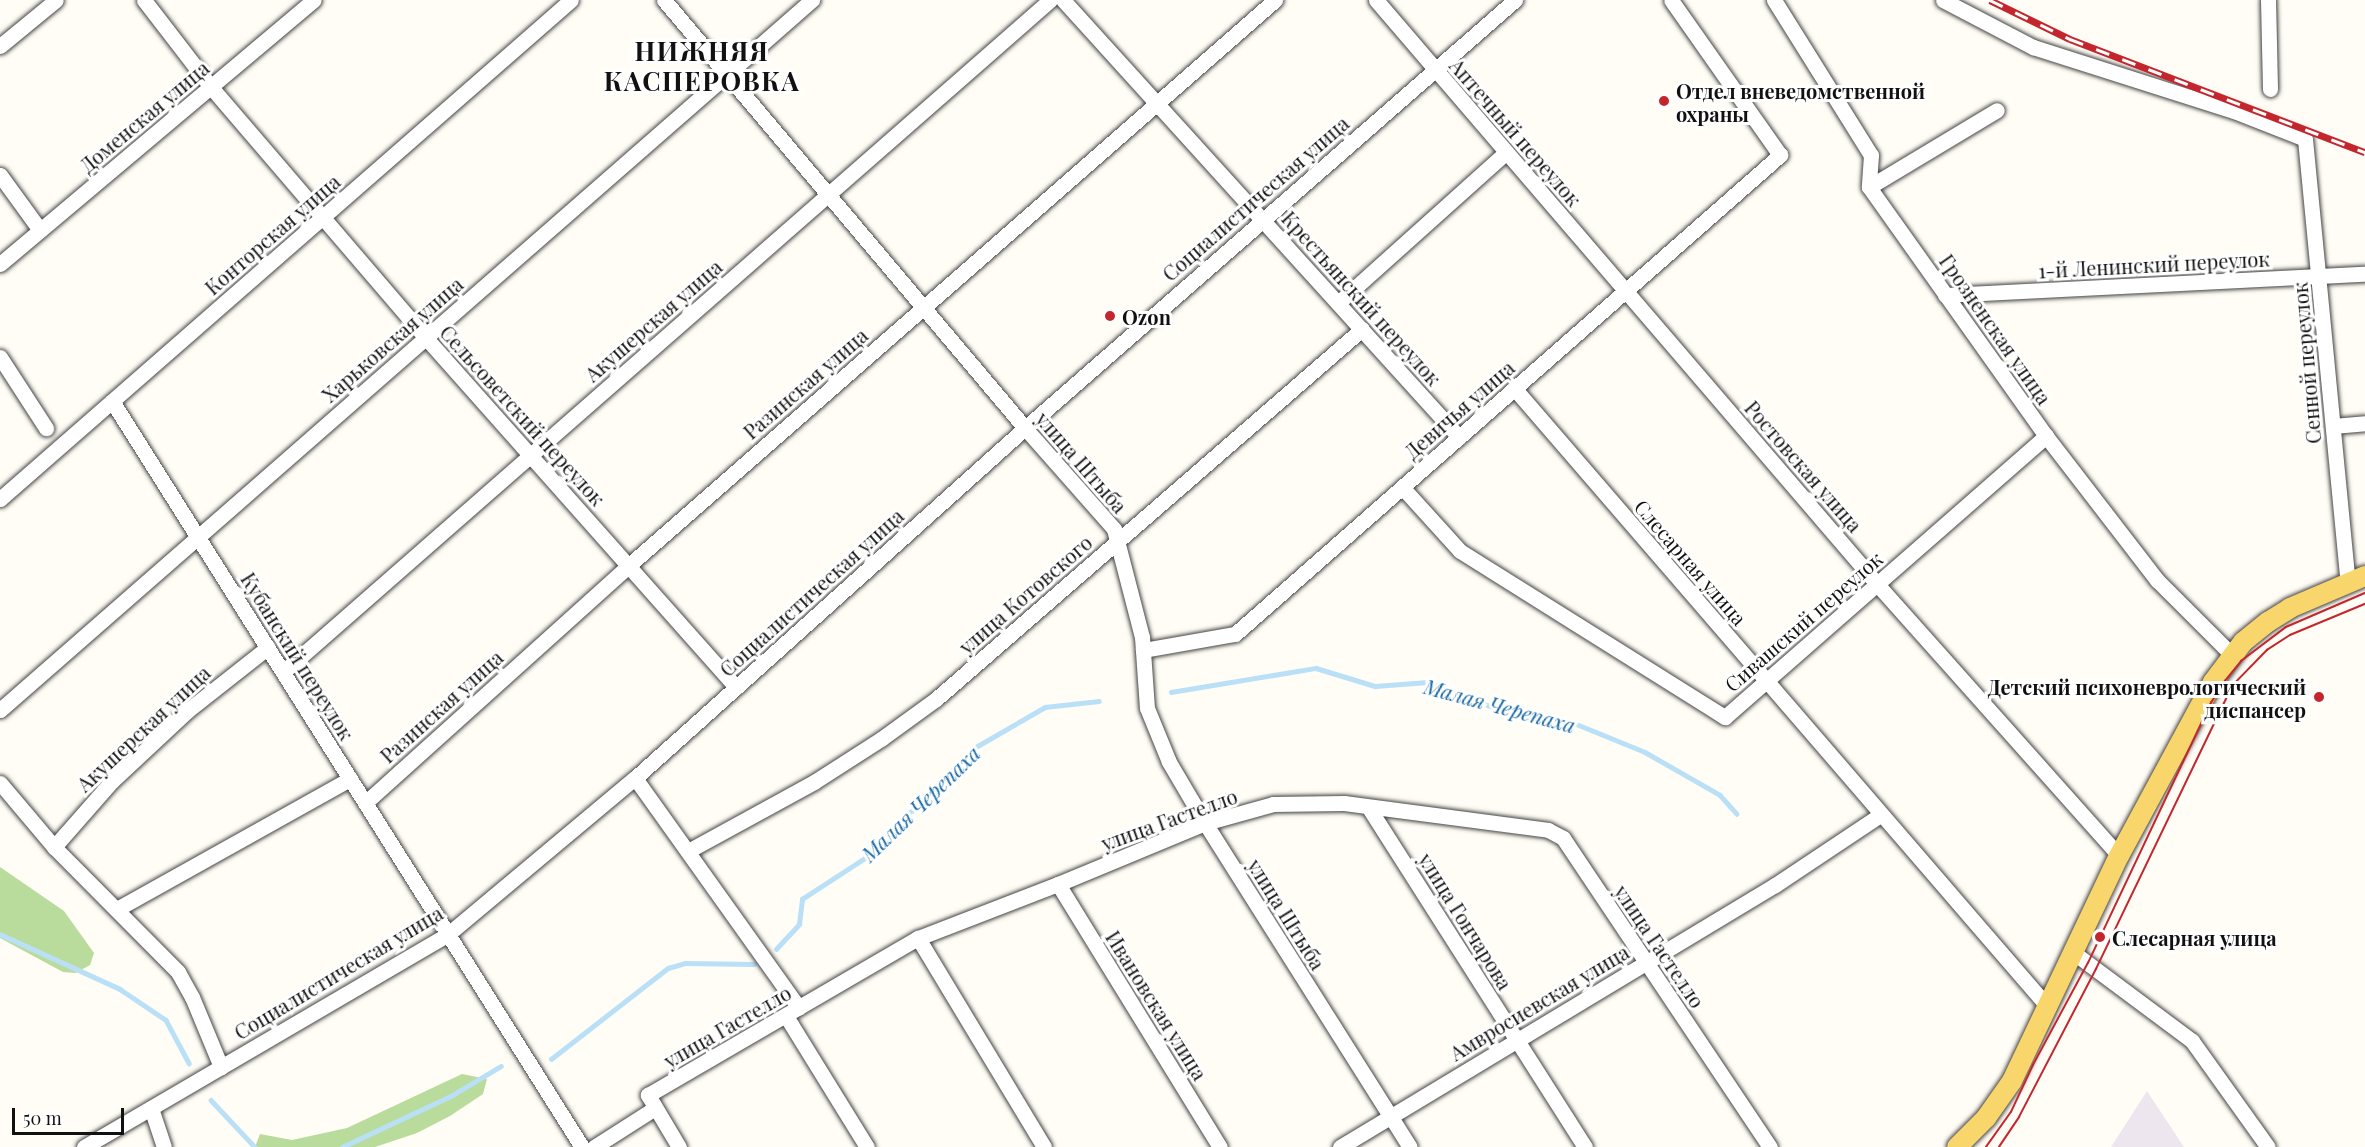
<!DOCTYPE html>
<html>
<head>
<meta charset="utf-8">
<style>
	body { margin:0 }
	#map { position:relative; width:2365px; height:1147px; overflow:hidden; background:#fffdf5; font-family:"Playfair Display",serif }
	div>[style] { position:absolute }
	.industrial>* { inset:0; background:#eee6ef }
	.forest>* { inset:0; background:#b9dc9c }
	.stream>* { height:4.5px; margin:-2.25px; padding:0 2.25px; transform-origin:2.25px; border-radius:2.25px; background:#b9e0f7 }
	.roads { filter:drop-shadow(0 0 2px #444) drop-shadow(0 0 2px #444) }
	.minor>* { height:15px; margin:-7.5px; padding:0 7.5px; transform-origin:7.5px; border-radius:7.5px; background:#fff }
	.major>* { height:20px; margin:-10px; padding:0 10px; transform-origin:10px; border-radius:10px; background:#f9d66b }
	.tram>* { height:1.5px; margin:-0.75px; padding:0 0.75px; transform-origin:0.75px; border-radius:0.75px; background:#c4262e }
	.rail>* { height:7px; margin-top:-3.5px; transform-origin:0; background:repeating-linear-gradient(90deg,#fff 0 14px,#c4262e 0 28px); box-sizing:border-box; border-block:2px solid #c4262e }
	.dots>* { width:16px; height:16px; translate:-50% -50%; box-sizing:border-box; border:3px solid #fff; border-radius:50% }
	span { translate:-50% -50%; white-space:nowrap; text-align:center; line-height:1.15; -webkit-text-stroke:6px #fff; paint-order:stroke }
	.poi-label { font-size:20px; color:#111; font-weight:700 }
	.left { translate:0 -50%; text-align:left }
	.right { translate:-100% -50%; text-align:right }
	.street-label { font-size:20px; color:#111 }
	.water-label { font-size:21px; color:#1768a6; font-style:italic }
	.district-label { font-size:26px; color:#111; font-weight:700; letter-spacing:1.5px }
	.scale { position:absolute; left:12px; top:1108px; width:112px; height:27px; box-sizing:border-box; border:3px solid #111; border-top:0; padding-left:8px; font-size:18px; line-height:21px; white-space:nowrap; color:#111; -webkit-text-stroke:4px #fff; paint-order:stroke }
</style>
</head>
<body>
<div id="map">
	<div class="industrial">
		<i style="clip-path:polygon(2147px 1091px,2184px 1147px,2111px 1147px)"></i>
	</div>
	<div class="forest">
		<i style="clip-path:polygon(0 867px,64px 911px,94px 953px,90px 965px,76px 973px,63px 972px,0 938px)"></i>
		<i style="clip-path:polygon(462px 1074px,487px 1079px,483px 1094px,450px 1116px,417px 1133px,375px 1147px,255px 1147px,260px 1134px,292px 1140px,347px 1128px)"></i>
	</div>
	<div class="stream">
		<i style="left:1171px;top:692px;width:147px;rotate:-9.4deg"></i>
		<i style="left:1316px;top:668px;width:62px;rotate:17deg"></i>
		<i style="left:1375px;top:686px;width:53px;rotate:-4.3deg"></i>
		<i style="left:1428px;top:682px;width:66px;rotate:21.2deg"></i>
		<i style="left:1490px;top:706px;width:86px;rotate:11.4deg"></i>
		<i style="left:1574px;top:723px;width:77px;rotate:22.2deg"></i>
		<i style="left:1645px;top:752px;width:86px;rotate:29.8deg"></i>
		<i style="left:1720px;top:795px;width:25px;rotate:48deg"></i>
		<i style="left:0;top:934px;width:132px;rotate:24.6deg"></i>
		<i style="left:120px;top:989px;width:55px;rotate:34deg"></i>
		<i style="left:166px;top:1020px;width:49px;rotate:61.9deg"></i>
		<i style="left:776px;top:949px;width:34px;rotate:-47deg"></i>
		<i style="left:799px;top:924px;width:25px;rotate:-83deg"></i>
		<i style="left:802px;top:899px;width:75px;rotate:-33.1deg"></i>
		<i style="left:865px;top:858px;width:155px;rotate:-45.3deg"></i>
		<i style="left:974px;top:748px;width:82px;rotate:-30deg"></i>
		<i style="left:1045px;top:707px;width:54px;rotate:-6.3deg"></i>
		<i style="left:551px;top:1059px;width:148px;rotate:-37.9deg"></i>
		<i style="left:668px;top:968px;width:18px;rotate:-16deg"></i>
		<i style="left:685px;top:963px;width:69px;rotate:0.8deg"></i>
		<i style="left:211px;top:1100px;width:64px;rotate:46.9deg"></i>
		<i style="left:342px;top:1147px;width:120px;rotate:-25.1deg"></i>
		<i style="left:451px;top:1096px;width:58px;rotate:-31deg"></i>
	</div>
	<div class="roads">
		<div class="minor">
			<i style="left:144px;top:0;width:110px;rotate:52.4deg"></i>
			<i style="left:211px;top:87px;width:330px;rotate:49.4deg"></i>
			<i style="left:426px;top:338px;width:467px;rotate:48.4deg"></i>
			<i style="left:664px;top:0;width:560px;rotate:49.85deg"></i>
			<i style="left:1025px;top:428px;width:135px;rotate:48.6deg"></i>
			<i style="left:1114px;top:529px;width:112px;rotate:75.5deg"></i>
			<i style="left:1142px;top:637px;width:71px;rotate:86deg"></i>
			<i style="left:1147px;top:708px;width:58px;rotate:67.8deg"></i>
			<i style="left:1169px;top:762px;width:71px;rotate:59.5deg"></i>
			<i style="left:1205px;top:823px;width:383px;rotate:57.7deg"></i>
			<i style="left:1063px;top:0;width:590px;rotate:47.82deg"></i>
			<i style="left:1376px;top:0;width:769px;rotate:49.37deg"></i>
			<i style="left:1877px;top:584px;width:364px;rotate:48.3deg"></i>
			<i style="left:1774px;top:0;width:183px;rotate:58deg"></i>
			<i style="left:1871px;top:155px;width:32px;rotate:94deg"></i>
			<i style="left:1869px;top:187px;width:305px;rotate:54.6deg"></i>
			<i style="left:2046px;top:436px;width:182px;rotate:52.4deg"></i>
			<i style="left:2157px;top:580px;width:106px;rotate:45deg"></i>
			<i style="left:1943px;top:0;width:102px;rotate:27.6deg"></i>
			<i style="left:2033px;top:47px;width:211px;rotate:17.7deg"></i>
			<i style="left:2234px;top:111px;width:76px;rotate:21.5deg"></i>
			<i style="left:2305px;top:139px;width:445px;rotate:84.5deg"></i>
			<i style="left:2268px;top:0;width:89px;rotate:88.7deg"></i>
			<i style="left:0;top:46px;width:72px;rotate:-39.4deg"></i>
			<i style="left:0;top:175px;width:68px;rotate:54deg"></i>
			<i style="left:1869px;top:187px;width:149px;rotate:-31deg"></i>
			<i style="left:0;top:264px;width:410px;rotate:-40.1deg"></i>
			<i style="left:1945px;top:295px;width:421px;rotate:-2.9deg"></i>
			<i style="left:1338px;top:303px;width:226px;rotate:-41.9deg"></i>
			<i style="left:0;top:357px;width:85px;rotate:57.1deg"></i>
			<i style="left:1514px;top:388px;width:818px;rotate:49.22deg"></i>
			<i style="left:112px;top:401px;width:882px;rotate:57.79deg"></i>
			<i style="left:2333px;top:426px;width:32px;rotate:-5deg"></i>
			<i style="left:1402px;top:487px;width:86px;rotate:47.8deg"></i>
			<i style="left:1460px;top:551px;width:313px;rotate:32.1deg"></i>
			<i style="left:1725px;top:717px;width:427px;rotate:-41.2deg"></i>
			<i style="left:0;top:499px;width:758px;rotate:-41.15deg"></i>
			<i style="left:1143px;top:650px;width:93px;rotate:-9.9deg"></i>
			<i style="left:1235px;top:634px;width:726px;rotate:-41.31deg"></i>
			<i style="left:1780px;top:155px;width:189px;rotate:-125.1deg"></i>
			<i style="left:283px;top:672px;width:1020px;rotate:-41.22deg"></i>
			<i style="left:0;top:710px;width:1079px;rotate:-41.17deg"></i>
			<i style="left:635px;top:778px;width:282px;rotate:54.5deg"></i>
			<i style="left:0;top:783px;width:84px;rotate:49.8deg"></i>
			<i style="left:54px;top:847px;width:176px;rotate:45.2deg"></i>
			<i style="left:178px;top:972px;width:29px;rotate:61deg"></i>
			<i style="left:192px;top:997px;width:76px;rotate:67.5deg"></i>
			<i style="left:365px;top:803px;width:354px;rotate:-42deg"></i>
			<i style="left:628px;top:566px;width:860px;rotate:-41.18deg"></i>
			<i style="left:1369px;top:808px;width:402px;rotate:57.5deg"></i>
			<i style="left:54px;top:847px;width:88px;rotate:-48.7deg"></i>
			<i style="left:112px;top:781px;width:103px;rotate:-43deg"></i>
			<i style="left:187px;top:711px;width:103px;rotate:-38.3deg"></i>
			<i style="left:688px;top:851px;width:144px;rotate:-28.7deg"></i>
			<i style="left:814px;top:782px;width:80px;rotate:-32.7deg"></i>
			<i style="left:881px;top:739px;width:68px;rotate:-36deg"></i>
			<i style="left:936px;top:699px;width:564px;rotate:-40.98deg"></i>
			<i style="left:1058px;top:884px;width:309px;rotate:58.4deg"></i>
			<i style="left:117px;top:909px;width:267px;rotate:-29.2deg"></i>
			<i style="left:918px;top:938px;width:244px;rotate:58.9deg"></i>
			<i style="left:2074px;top:953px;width:147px;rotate:36.7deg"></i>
			<i style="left:2192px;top:1041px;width:130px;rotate:54.4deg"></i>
			<i style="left:786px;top:1016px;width:154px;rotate:58.3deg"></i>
			<i style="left:151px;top:1108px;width:41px;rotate:71.6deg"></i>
			<i style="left:84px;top:1147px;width:420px;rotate:-30.3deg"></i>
			<i style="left:447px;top:935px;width:245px;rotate:-39.9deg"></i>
			<i style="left:635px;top:778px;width:524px;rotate:-41.91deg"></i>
			<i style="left:1025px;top:428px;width:651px;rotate:-41.14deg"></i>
			<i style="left:594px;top:1147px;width:72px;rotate:-32.6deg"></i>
			<i style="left:679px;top:1147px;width:61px;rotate:-120.8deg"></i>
			<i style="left:648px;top:1095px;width:312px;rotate:-30.2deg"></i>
			<i style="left:918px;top:938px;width:150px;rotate:-21.1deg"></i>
			<i style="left:1058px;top:884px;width:159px;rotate:-22.5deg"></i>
			<i style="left:1205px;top:823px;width:71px;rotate:-15.6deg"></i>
			<i style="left:1273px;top:804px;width:71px;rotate:-0.8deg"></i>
			<i style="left:1344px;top:803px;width:206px;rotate:7.5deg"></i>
			<i style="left:1548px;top:830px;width:17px;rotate:28deg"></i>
			<i style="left:1563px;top:838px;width:372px;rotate:56.2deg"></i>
			<i style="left:1340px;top:1147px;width:508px;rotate:-31.06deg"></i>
			<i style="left:1775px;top:885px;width:126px;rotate:-33.7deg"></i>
		</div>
		<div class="major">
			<i style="left:1957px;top:1147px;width:41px;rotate:-45deg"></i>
			<i style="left:1986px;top:1118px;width:45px;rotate:-54.9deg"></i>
			<i style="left:2012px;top:1081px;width:249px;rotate:-64.6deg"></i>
			<i style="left:2119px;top:856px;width:198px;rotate:-61.6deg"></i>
			<i style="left:2213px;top:682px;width:50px;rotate:-53.1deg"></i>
			<i style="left:2243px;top:642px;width:32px;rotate:-39deg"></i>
			<i style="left:2268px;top:622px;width:26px;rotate:-32deg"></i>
			<i style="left:2290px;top:608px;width:82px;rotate:-23.1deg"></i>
		</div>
	</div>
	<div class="tram">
		<i style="left:1986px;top:1147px;width:43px;rotate:-54.5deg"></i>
		<i style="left:2011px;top:1112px;width:52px;rotate:-64.9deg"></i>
		<i style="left:2033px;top:1065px;width:116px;rotate:-61.7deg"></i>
		<i style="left:2088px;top:963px;width:288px;rotate:-64.7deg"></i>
		<i style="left:2211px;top:703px;width:26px;rotate:-58deg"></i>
		<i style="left:2225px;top:681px;width:26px;rotate:-51deg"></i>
		<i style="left:2241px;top:661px;width:56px;rotate:-37.1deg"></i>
		<i style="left:2286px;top:627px;width:86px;rotate:-23.3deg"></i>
		<i style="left:1999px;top:1147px;width:36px;rotate:-56deg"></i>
		<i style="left:2019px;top:1117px;width:167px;rotate:-62.5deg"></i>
		<i style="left:2096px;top:969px;width:314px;rotate:-64.3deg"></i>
		<i style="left:2232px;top:686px;width:50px;rotate:-45.8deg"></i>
		<i style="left:2267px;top:650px;width:27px;rotate:-33deg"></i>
		<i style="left:2290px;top:635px;width:81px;rotate:-22.5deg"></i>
	</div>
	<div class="rail">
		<i style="left:1990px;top:0;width:89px;rotate:26deg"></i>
		<i style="left:2070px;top:39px;width:316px;rotate:21deg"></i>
	</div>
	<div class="dots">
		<i style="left:1664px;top:101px;background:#c4262e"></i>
		<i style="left:1110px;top:316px;background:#c4262e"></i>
		<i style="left:2319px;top:697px;background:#c4262e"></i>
		<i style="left:2100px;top:937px;background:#c4262e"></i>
	</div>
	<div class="poi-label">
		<span class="left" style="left:1676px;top:102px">Отдел вневедомственной<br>охраны</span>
		<span class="left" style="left:1122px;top:316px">Ozon</span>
		<span class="right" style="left:2306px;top:698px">Детский психоневрологический<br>диспансер</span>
		<span class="left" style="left:2112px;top:937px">Слесарная улица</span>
	</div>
	<div class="street-label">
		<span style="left:144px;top:116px;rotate:-40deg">Доменская улица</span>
		<span style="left:1516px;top:132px;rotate:49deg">Аптечный переулок</span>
		<span style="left:1255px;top:198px;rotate:-41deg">Социалистическая улица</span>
		<span style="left:272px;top:234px;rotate:-41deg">Конторская улица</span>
		<span style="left:2154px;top:264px;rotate:-3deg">1-й Ленинский переулок</span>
		<span style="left:1362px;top:298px;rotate:48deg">Крестьянский переулок</span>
		<span style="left:653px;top:320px;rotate:-41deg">Акушерская улица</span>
		<span style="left:1996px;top:329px;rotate:55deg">Грозненская улица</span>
		<span style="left:392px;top:339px;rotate:-41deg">Харьковская улица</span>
		<span style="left:2306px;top:363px;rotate:-95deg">Сенной переулок</span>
		<span style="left:805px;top:383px;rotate:-41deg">Разинская улица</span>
		<span style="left:1459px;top:409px;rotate:-41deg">Девичья улица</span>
		<span style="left:523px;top:415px;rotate:48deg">Сельсоветский переулок</span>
		<span style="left:1082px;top:462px;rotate:49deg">улица Штыба</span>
		<span style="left:1804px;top:466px;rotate:49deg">Ростовская улица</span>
		<span style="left:1691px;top:562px;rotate:49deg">Слесарная улица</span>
		<span style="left:811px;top:592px;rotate:-42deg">Социалистическая улица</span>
		<span style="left:1025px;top:594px;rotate:-41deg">улица Котовского</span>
		<span style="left:1803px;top:621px;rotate:-41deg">Сивашский переулок</span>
		<span style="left:298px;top:656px;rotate:58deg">Кубанский переулок</span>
		<span style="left:441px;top:706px;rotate:-42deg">Разинская улица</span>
		<span style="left:143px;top:728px;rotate:-43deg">Акушерская улица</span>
		<span style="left:1169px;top:819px;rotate:-20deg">улица Гастелло</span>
		<span style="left:1287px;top:914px;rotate:58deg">улица Штыба</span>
		<span style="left:1466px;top:921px;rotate:58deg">улица Гончарова</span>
		<span style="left:1660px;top:946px;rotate:56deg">улица Гастелло</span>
		<span style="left:338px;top:972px;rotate:-31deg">Социалистическая улица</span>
		<span style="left:1539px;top:1002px;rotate:-31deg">Амвросиевская улица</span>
		<span style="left:1157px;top:1005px;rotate:58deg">Ивановская улица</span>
		<span style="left:727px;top:1026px;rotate:-30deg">улица Гастелло</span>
	</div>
	<div class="water-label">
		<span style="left:1500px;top:705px;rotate:15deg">Малая Черепаха</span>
		<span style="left:920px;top:803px;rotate:-44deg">Малая Черепаха</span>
	</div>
	<div class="district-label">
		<span style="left:702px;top:66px">НИЖНЯЯ<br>КАСПЕРОВКА</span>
	</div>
	<div class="scale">50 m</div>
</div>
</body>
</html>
